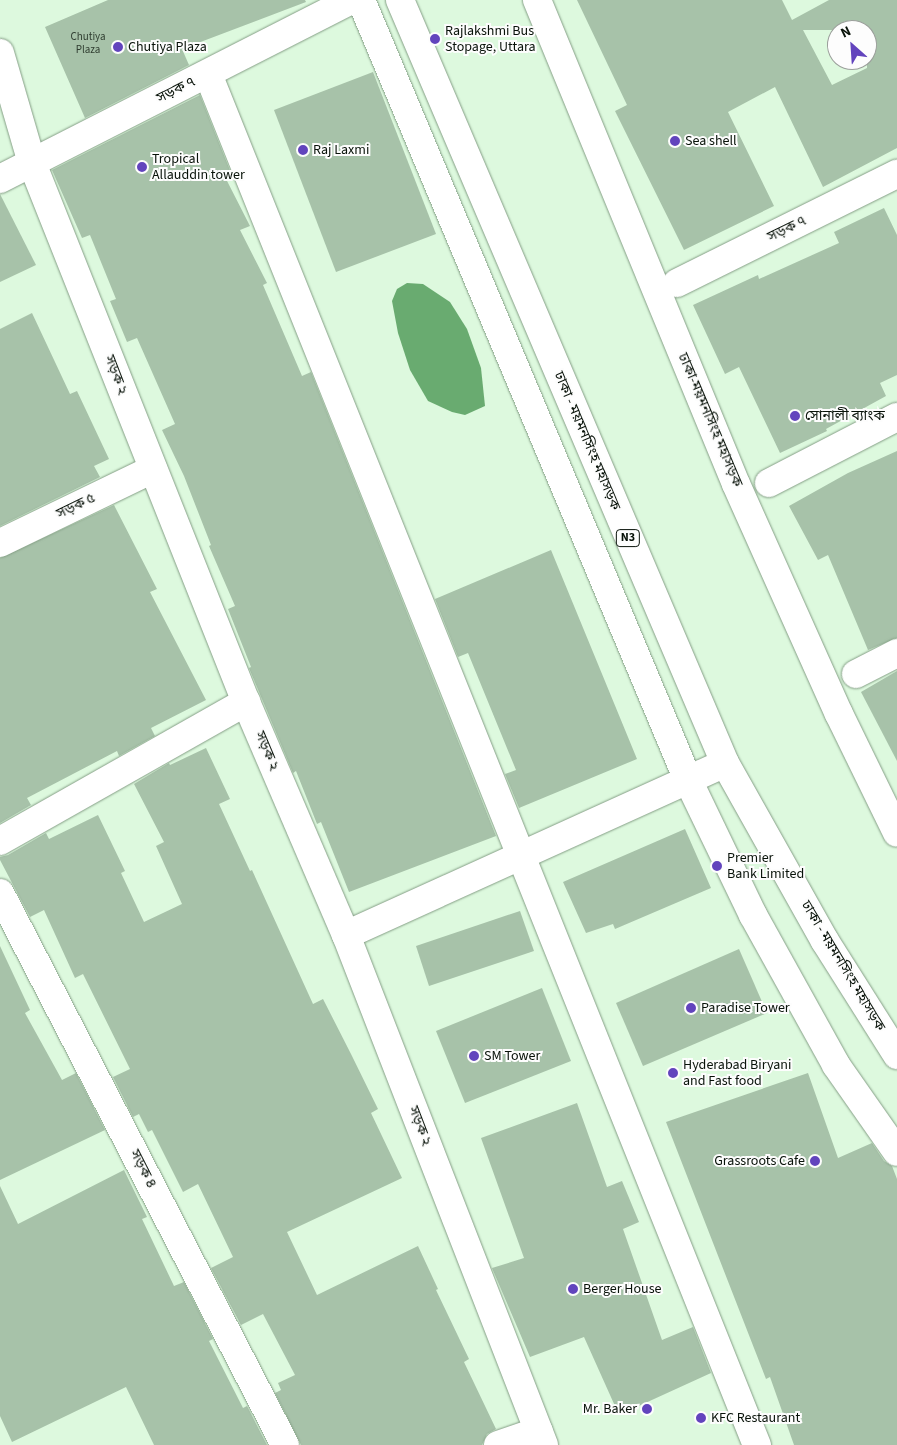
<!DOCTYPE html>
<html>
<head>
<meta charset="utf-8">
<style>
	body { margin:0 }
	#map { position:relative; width:897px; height:1445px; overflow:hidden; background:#ddf9de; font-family:"Source Sans 3","Noto Sans Bengali",sans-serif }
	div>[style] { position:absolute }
	.water>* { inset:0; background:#69ab70 }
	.building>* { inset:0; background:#a7c2a9 }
	.roads { filter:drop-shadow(0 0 1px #849e85) drop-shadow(0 0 1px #849e85) }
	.minor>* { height:28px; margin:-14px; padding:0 14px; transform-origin:14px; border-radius:14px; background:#fff }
	.highway>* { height:28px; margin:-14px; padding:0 14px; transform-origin:14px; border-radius:14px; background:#fff }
	.dots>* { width:14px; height:14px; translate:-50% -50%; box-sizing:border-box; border:2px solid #fdfdfd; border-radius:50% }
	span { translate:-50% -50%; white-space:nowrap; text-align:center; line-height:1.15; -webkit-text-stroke:4px #fdfdfd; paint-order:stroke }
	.number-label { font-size:11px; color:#303e31 }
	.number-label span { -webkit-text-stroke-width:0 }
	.shield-label span { padding:1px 4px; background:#fdfdfd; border:1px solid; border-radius:4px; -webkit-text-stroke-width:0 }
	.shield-label { font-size:12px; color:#081209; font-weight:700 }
	.poi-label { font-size:14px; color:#081209 }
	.left { translate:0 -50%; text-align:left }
	.right { translate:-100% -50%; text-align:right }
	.street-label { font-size:14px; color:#081209 }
	.north { position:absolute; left:827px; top:20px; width:50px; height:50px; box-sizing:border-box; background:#fdfdfd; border:1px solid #9b9f9b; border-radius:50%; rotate:334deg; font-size:14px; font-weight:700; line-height:20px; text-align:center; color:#081209 }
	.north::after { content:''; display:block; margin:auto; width:18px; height:22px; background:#6244bd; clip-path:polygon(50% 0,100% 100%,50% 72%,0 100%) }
</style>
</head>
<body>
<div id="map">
	<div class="water">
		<i style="clip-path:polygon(407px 283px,423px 284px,450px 302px,467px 329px,481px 368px,485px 406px,465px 415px,452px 412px,428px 401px,410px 370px,398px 333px,392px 301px,397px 289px)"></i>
	</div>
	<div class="building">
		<i style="clip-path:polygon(108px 0,305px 0,306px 2px,182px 49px,189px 65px,85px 118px,45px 27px)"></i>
		<i style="clip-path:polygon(evenodd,577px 0,782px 0,792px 20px,829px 0,897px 0,897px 148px,823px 187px,775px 87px,728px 112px,774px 206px,684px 250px,615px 111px,627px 105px,577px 0,803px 30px,867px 30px,867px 68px,832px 85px,803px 30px)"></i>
		<i style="clip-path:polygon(373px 72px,436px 234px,336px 272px,274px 110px)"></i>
		<i style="clip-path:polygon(200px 95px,231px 173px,224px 175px,250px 226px,240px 230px,267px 283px,263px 285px,302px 376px,311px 372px,496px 836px,349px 892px,321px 822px,317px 824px,296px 771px,293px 773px,249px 668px,251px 667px,228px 609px,235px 606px,209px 546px,211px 545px,184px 476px,162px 430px,175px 424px,137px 338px,127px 342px,110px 301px,116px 299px,90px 235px,82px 238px,52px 170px)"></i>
		<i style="clip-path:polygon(0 194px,36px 265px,0 282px)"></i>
		<i style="clip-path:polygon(884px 208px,897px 235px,897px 375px,880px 383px,886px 396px,826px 429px,827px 431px,780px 453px,739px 367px,725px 374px,693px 305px,758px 275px,759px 279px,839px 243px,834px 232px)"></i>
		<i style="clip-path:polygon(32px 313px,70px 394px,77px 391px,109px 459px,94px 466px,100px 477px,0 526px,0 329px)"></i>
		<i style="clip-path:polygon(897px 451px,897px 638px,868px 650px,828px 555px,818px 560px,789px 506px,848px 473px)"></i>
		<i style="clip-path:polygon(114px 505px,157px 589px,150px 592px,206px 700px,151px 728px,155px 736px,119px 756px,117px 751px,27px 798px,31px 805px,0 823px,0 558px)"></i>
		<i style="clip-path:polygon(551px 550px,637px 759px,519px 808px,505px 774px,516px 770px,468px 653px,458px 657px,435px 599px)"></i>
		<i style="clip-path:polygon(897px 671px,897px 761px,861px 692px)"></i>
		<i style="clip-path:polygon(206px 748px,230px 799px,219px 804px,250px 871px,252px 870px,313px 1004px,323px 999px,351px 1054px,378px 1109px,371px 1113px,402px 1178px,287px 1232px,317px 1295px,418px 1246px,438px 1289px,436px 1290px,469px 1359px,464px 1362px,496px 1429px,487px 1434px,482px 1445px,301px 1445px,275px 1393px,281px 1390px,278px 1383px,295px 1375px,263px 1314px,241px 1325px,211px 1268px,233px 1257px,198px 1184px,183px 1192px,152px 1130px,148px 1132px,139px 1114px,133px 1117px,113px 1077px,130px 1069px,83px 974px,75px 978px,44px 910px,30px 917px,0 860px,0 857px,8px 855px,46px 833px,49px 839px,98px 815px,125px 871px,121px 873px,144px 922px,182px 904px,156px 846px,164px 842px,134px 784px,169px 763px,170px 765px)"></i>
		<i style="clip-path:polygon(685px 829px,711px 888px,615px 929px,613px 924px,586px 933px,563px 882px)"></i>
		<i style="clip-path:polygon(520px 911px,534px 951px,429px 986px,416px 946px)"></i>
		<i style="clip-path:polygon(0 946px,30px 1010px,25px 1013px,62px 1080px,76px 1073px,105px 1130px,0 1180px)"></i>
		<i style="clip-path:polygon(739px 949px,767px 1013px,643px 1066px,616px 1003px)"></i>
		<i style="clip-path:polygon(542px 988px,571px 1061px,465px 1103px,436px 1031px)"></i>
		<i style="clip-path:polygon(808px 1073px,838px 1158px,872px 1143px,884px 1161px,892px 1166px,897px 1179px,897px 1445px,794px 1445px,770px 1377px,766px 1379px,666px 1122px)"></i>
		<i style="clip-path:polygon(577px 1103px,607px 1187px,622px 1181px,639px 1222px,623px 1229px,662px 1340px,693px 1327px,711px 1373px,619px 1415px,584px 1337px,530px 1357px,492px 1268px,524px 1258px,481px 1138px)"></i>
		<i style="clip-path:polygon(124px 1170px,147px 1217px,142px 1219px,174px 1286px,184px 1282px,213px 1339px,209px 1341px,243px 1408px,247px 1406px,267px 1445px,154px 1445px,126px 1387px,12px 1442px,0 1416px,0 1186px,18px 1224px)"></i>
	</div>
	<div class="roads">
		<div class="minor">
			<i style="left:361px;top:0;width:846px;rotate:67.26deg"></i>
			<i style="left:688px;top:780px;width:150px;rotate:64.3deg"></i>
			<i style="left:753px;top:915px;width:171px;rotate:61deg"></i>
			<i style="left:836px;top:1065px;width:106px;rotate:55deg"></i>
			<i style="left:0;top:53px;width:115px;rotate:73.8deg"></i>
			<i style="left:32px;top:163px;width:580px;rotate:68.35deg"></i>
			<i style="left:246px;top:702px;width:254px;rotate:66.8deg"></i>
			<i style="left:346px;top:935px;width:547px;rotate:68.78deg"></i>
			<i style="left:208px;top:74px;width:1477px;rotate:68.18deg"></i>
			<i style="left:0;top:179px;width:395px;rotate:-27deg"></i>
			<i style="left:677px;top:283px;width:246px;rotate:-26.4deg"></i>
			<i style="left:769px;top:483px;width:144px;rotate:-27.3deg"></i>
			<i style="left:0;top:543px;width:170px;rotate:-25.8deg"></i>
			<i style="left:856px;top:674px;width:46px;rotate:-27.1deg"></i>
			<i style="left:0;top:841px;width:283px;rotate:-29.5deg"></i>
			<i style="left:0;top:893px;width:621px;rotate:62.69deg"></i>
			<i style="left:346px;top:935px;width:416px;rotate:-24.4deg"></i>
			<i style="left:498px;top:1445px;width:43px;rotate:-18.9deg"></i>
		</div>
		<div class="highway">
			<i style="left:400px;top:0;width:829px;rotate:66.93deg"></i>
			<i style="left:725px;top:763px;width:204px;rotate:60.7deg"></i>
			<i style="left:825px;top:941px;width:135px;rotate:57.7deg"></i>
			<i style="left:537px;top:0;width:523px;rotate:67.65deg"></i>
			<i style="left:736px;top:484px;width:252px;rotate:65.9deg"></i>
			<i style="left:839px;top:714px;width:132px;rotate:64deg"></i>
		</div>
	</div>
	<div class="dots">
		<i style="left:435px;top:39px;background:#6244bd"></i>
		<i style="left:118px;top:47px;background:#6244bd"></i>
		<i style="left:675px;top:141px;background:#6244bd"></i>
		<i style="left:303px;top:150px;background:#6244bd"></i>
		<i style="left:142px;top:167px;background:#6244bd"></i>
		<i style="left:795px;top:416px;background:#6244bd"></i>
		<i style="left:717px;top:866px;background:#6244bd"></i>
		<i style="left:691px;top:1008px;background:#6244bd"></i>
		<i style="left:474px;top:1056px;background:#6244bd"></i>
		<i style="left:673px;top:1073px;background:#6244bd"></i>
		<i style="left:815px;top:1161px;background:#6244bd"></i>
		<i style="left:573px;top:1289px;background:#6244bd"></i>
		<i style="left:647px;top:1409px;background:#6244bd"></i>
		<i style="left:701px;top:1418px;background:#6244bd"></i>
	</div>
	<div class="number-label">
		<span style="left:88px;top:44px">Chutiya<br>Plaza</span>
	</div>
	<div class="shield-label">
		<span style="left:628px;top:538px">N3</span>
	</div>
	<div class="poi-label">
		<span class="left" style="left:445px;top:39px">Rajlakshmi Bus<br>Stopage, Uttara</span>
		<span class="left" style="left:128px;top:47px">Chutiya Plaza</span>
		<span class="left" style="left:685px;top:141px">Sea shell</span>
		<span class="left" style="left:313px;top:150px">Raj Laxmi</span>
		<span class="left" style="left:152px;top:167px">Tropical<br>Allauddin tower</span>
		<span class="left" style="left:805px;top:416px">সোনালী ব্যাংক</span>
		<span class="left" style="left:727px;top:866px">Premier<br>Bank Limited</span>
		<span class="left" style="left:701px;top:1008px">Paradise Tower</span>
		<span class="left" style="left:484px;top:1056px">SM Tower</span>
		<span class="left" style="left:683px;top:1073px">Hyderabad Biryani<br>and Fast food</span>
		<span class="right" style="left:805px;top:1161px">Grassroots Cafe</span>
		<span class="left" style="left:583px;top:1289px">Berger House</span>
		<span class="right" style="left:637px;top:1409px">Mr. Baker</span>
		<span class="left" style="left:711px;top:1418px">KFC Restaurant</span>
	</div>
	<div class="street-label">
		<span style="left:176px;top:90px;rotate:-27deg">সড়ক ৭</span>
		<span style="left:787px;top:229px;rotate:-26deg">সড়ক ৭</span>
		<span style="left:116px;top:375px;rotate:69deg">সড়ক ২</span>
		<span style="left:710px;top:420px;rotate:67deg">ঢাকা-ময়মনসিংহ মহাসড়ক</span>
		<span style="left:587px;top:441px;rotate:67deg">ঢাকা - ময়মনসিংহ মহাসড়ক</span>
		<span style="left:76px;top:506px;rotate:-26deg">সড়ক ৫</span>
		<span style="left:267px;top:751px;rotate:67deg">সড়ক ২</span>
		<span style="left:843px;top:966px;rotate:59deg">ঢাকা - ময়মনসিংহ মহাসড়ক</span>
		<span style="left:420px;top:1126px;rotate:69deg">সড়ক ২</span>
		<span style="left:143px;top:1169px;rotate:63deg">সড়ক ৪</span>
	</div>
	<div class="north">N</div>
</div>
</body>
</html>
